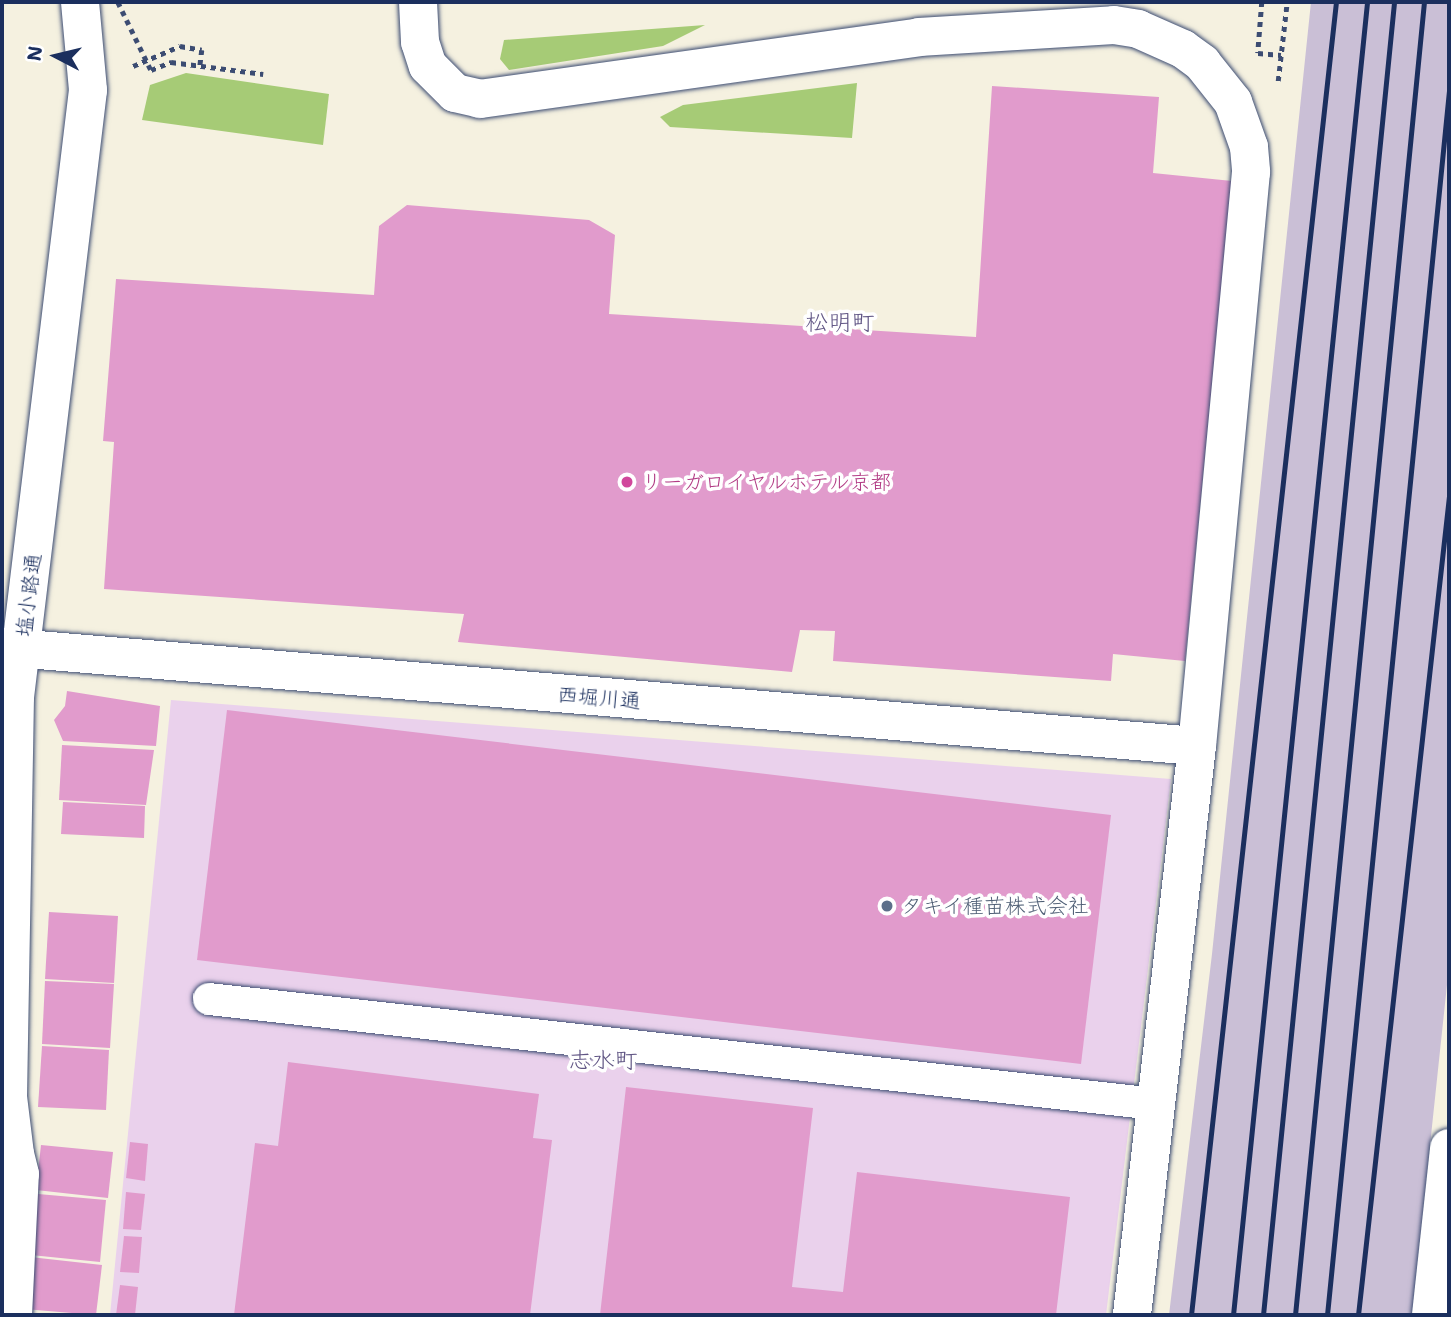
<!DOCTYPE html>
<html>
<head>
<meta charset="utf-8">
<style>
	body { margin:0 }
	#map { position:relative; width:1451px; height:1317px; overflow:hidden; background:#f5f1e0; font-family:"Shantell Sans","Klee One",sans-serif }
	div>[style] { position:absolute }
	.built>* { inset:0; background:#ead1ec }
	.industrial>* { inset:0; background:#cabfd6 }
	.green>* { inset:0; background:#a6cb76 }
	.building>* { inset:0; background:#e19bcc }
	.path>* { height:4.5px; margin-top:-2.25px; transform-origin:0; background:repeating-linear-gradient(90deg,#3c4c72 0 5px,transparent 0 10px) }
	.roads { filter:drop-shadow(0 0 2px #3c4c72) drop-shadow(0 0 2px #3c4c72) }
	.service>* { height:32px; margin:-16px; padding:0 16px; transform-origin:16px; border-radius:16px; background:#fff }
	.minor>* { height:38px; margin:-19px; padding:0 19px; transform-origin:19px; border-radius:19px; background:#fff }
	.tertiary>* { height:38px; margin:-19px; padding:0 19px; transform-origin:19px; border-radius:19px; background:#fff }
	.rail>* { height:5px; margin:-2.5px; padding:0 2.5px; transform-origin:2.5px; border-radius:2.5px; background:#1b2f5e }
	.path-bridge>* { height:4.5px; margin-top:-2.25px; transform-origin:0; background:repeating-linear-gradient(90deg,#3c4c72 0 5px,transparent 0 10px) }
	.dots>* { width:19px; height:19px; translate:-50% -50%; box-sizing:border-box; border:4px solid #fff; border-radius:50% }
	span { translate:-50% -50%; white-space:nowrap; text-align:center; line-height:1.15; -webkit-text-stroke:7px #fff; paint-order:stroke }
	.hotel-label { font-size:21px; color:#b23c85 }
	.left { translate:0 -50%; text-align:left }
	.street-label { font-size:21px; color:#1b2f5e }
	.service-label { font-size:21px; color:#4e5e75 }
	.neighbourhood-label { font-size:23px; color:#605584 }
	.frame { position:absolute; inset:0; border:4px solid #1b2f5e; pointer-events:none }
	.north { position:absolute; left:21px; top:21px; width:70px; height:70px; -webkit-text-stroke:5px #fff; paint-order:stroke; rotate:277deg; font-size:19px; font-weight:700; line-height:28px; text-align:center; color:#1b2f5e }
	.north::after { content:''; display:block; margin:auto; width:24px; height:32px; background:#1b2f5e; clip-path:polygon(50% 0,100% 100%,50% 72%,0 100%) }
</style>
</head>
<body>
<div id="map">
	<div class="built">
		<i style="clip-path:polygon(171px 700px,1171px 779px,1106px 1315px,110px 1315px)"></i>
	</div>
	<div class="industrial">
		<i style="clip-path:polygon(1311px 2px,1449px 2px,1449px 966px,1412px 1315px,1169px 1315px,1212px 954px)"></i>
	</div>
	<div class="green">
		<i style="clip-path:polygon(705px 25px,663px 46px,509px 70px,500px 59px,504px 40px)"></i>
		<i style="clip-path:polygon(186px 73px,329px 94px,323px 145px,142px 120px,150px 85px)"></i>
		<i style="clip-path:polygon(857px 83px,852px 138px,670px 127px,660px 117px,683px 105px)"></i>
	</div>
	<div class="building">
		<i style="clip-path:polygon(992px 86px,1159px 97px,1153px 173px,1232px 181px,1185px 661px,1113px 654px,1111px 681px,833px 661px,835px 631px,800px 630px,792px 672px,458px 642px,464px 614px,104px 589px,114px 442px,103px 441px,116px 279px,374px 295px,379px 226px,407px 205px,589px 220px,615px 235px,609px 314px,976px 337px)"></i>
		<i style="clip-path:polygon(67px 691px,160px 706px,156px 746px,63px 741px,54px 720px,65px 706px)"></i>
		<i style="clip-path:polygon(227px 710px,1111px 815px,1081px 1064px,197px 960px)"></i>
		<i style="clip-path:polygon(62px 745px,154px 750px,146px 805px,59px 800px)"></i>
		<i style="clip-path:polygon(63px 802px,145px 806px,144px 838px,61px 834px)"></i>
		<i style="clip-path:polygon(49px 912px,118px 916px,114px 983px,45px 979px)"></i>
		<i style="clip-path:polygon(45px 981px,114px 984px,110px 1048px,42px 1044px)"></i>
		<i style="clip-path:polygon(42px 1046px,109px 1050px,106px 1110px,38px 1107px)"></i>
		<i style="clip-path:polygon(288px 1062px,539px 1094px,533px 1138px,552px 1140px,530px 1315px,234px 1315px,255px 1143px,278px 1146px)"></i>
		<i style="clip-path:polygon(626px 1087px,813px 1108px,792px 1287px,843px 1292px,857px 1172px,1070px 1197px,1056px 1315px,600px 1315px)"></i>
		<i style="clip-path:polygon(130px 1142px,148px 1144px,145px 1181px,126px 1178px)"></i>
		<i style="clip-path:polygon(41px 1145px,113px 1152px,108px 1198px,36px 1190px)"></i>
		<i style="clip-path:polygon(126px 1192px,145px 1194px,141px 1230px,123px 1229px)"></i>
		<i style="clip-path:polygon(38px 1194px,106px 1200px,100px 1262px,31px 1255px)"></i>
		<i style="clip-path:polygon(124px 1236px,142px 1237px,139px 1273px,120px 1272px)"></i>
		<i style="clip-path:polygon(30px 1257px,102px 1265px,96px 1315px,24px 1309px)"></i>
		<i style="clip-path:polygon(120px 1285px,138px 1287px,135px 1315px,116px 1315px)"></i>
	</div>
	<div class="path">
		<i style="left:1262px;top:2px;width:51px;rotate:94.5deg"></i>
		<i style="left:1258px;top:53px;width:23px;rotate:5deg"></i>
		<i style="left:133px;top:66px;width:51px;rotate:-23.1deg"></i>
		<i style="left:180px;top:46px;width:22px;rotate:10deg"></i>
		<i style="left:202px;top:50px;width:16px;rotate:97deg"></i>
		<i style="left:151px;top:70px;width:22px;rotate:-22deg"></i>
		<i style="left:171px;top:62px;width:93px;rotate:7.4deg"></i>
		<i style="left:1278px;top:81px;width:80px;rotate:-83.5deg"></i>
	</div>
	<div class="roads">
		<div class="service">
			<i style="left:209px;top:999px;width:953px;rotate:6.33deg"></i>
		</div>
		<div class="minor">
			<i style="left:418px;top:2px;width:40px;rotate:87.1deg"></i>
			<i style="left:420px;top:42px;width:25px;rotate:72deg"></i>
			<i style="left:428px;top:66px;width:38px;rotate:45deg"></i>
			<i style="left:455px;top:93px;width:26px;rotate:13deg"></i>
			<i style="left:480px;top:99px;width:443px;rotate:-8deg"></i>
			<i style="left:919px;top:37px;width:195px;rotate:-3.5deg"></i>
			<i style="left:1114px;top:25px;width:24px;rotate:9deg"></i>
			<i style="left:1138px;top:29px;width:49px;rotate:24deg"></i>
			<i style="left:1183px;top:49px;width:24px;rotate:36deg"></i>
			<i style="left:1202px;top:63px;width:50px;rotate:51.5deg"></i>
			<i style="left:1233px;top:102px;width:48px;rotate:70.4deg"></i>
			<i style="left:1249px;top:147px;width:25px;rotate:85deg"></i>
			<i style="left:1251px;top:172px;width:577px;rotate:95.37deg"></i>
			<i style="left:1197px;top:746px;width:573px;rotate:96.52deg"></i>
			<i style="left:2px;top:647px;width:1199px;rotate:4.74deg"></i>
			<i style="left:13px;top:1315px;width:141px;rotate:-87.2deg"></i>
			<i style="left:20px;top:1174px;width:21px;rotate:-104deg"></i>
			<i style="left:1431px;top:1315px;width:168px;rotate:-83.8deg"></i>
		</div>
		<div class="tertiary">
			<i style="left:15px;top:1154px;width:57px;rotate:-97deg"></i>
			<i style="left:8px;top:1097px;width:400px;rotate:-89deg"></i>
			<i style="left:15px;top:697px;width:611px;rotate:-83.14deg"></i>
			<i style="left:88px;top:90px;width:88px;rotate:-95.2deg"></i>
		</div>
	</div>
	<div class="rail">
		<i style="left:1191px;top:1315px;width:1321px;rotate:-83.7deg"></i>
		<i style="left:1233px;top:1315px;width:1320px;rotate:-84.17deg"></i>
		<i style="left:1263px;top:1315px;width:1320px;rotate:-84.3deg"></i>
		<i style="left:1295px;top:1315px;width:1319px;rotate:-84.39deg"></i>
		<i style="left:1327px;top:1315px;width:1230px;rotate:-84.31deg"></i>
		<i style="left:1358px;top:1315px;width:824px;rotate:-83.66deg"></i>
	</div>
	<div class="path-bridge">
		<i style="left:118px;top:2px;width:76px;rotate:64.1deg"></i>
	</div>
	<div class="dots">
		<i style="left:627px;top:482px;background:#d1479c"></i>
		<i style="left:887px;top:906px;background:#5c6f8a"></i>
	</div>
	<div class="hotel-label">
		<span class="left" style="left:641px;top:482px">リーガロイヤルホテル京都</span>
	</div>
	<div class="street-label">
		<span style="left:29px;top:595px;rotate:-83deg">塩小路通</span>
		<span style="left:599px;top:698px;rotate:5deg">西堀川通</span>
	</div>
	<div class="service-label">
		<span class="left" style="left:901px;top:906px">タキイ種苗株式会社</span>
	</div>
	<div class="neighbourhood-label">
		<span style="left:840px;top:322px">松明町</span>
		<span style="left:603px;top:1060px">志水町</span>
	</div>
	<div class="frame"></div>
	<div class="north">N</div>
</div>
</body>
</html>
